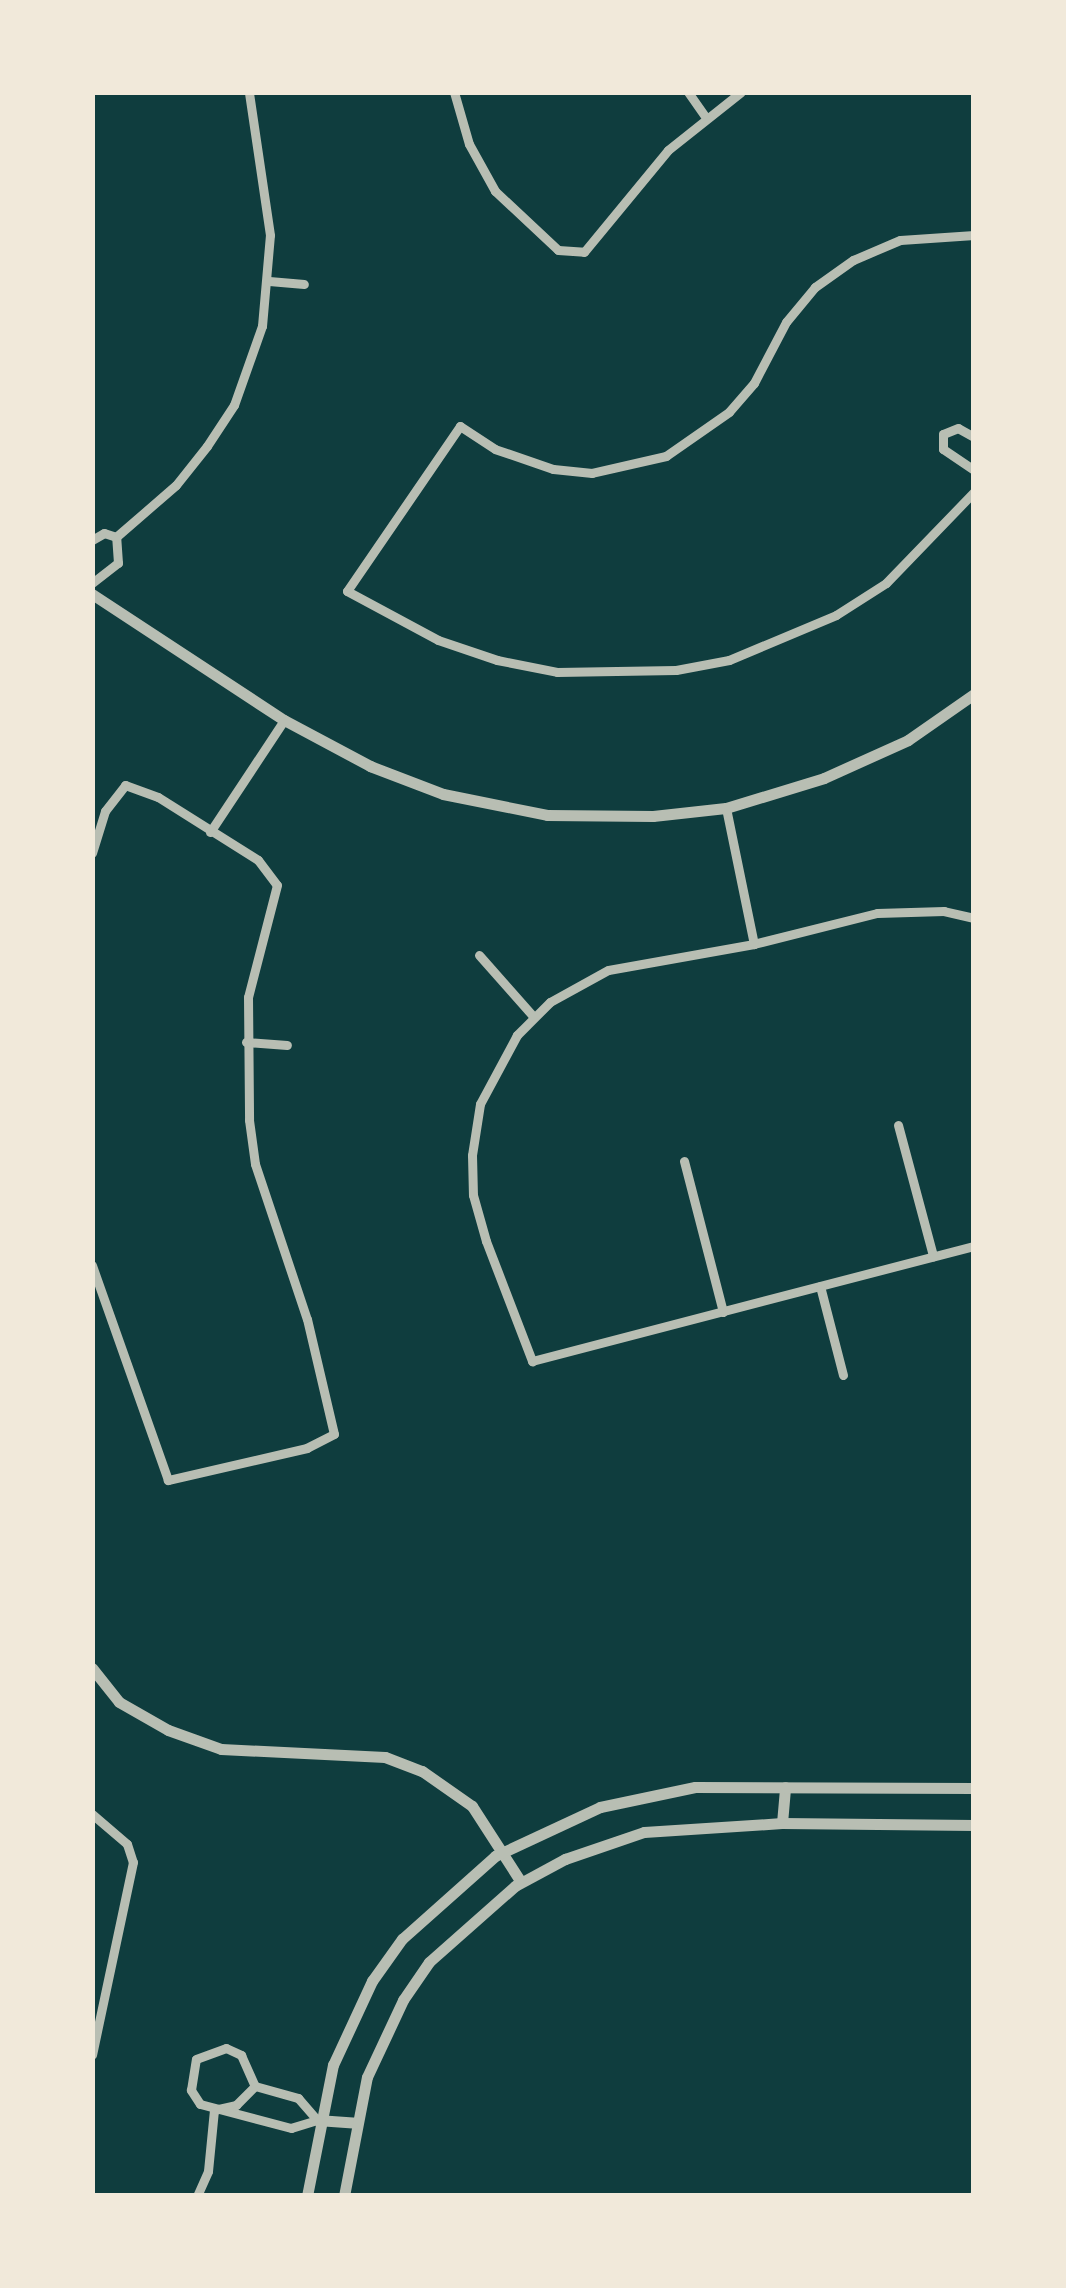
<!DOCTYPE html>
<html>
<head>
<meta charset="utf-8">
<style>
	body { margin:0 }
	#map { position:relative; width:1066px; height:2288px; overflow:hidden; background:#0f3d3e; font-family:Lora,serif }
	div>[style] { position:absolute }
	.minor>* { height:9px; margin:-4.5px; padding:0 4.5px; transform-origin:4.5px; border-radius:4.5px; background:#b8beb3 }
	.tertiary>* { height:11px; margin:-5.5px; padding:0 5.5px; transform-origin:5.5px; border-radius:5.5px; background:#b8beb3 }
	span { translate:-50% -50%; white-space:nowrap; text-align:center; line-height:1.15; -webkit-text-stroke:10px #f1e9da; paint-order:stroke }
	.frame { position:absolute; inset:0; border:95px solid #f1e9da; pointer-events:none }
</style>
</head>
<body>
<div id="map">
	<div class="minor">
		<i style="left:454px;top:92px;width:54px;rotate:73.9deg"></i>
		<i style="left:469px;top:144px;width:54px;rotate:61deg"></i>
		<i style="left:495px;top:191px;width:86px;rotate:43.1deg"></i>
		<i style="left:558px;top:250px;width:26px;rotate:4deg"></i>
		<i style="left:584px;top:252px;width:132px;rotate:-50.5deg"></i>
		<i style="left:668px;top:150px;width:93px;rotate:-38.5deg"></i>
		<i style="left:688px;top:92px;width:29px;rotate:55deg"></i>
		<i style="left:974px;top:235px;width:74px;rotate:176.1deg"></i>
		<i style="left:900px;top:240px;width:51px;rotate:156.9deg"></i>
		<i style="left:853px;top:260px;width:47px;rotate:144.6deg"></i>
		<i style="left:815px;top:287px;width:45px;rotate:129.6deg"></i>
		<i style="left:786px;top:322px;width:69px;rotate:117.7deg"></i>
		<i style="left:754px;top:383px;width:38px;rotate:131deg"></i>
		<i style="left:729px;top:412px;width:77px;rotate:145.1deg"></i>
		<i style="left:666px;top:456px;width:76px;rotate:167.1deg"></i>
		<i style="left:592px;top:473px;width:39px;rotate:-174deg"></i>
		<i style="left:553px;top:469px;width:61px;rotate:-161deg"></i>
		<i style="left:495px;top:449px;width:42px;rotate:-146.7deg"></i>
		<i style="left:460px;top:426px;width:200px;rotate:124.4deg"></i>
		<i style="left:347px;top:591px;width:103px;rotate:28.3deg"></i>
		<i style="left:438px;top:640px;width:62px;rotate:18.7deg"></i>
		<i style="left:497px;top:660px;width:61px;rotate:11.3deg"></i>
		<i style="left:557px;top:672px;width:119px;rotate:-1deg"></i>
		<i style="left:676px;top:670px;width:54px;rotate:-10.7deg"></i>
		<i style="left:729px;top:660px;width:116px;rotate:-22.8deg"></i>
		<i style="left:836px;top:615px;width:59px;rotate:-32.6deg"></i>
		<i style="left:886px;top:583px;width:127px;rotate:-46deg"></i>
		<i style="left:269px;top:281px;width:35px;rotate:5deg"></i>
		<i style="left:974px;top:437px;width:18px;rotate:-151deg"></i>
		<i style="left:958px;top:428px;width:16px;rotate:158deg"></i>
		<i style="left:943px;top:434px;width:15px;rotate:90deg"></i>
		<i style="left:943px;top:449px;width:37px;rotate:34deg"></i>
		<i style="left:116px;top:537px;width:79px;rotate:-40.9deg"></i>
		<i style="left:176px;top:485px;width:50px;rotate:-51.5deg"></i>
		<i style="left:207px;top:446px;width:49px;rotate:-56.6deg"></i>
		<i style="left:234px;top:405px;width:84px;rotate:-70.5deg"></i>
		<i style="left:262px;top:326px;width:91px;rotate:-85deg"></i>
		<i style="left:270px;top:235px;width:145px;rotate:-98.4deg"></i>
		<i style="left:92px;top:540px;width:14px;rotate:-30deg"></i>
		<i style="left:104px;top:533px;width:13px;rotate:18deg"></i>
		<i style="left:92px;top:583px;width:33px;rotate:-38deg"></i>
		<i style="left:118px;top:563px;width:26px;rotate:-94deg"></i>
		<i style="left:726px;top:808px;width:139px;rotate:78.4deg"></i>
		<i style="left:210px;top:832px;width:134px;rotate:-56.5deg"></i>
		<i style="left:92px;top:853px;width:44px;rotate:-72.8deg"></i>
		<i style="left:105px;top:811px;width:33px;rotate:-52deg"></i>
		<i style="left:125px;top:785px;width:35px;rotate:20deg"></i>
		<i style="left:158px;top:797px;width:118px;rotate:32.2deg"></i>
		<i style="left:258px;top:860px;width:31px;rotate:53deg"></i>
		<i style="left:277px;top:885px;width:116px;rotate:104.5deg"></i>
		<i style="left:248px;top:997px;width:123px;rotate:89.5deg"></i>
		<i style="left:249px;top:1120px;width:44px;rotate:82.2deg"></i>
		<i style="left:255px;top:1164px;width:163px;rotate:71.5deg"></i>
		<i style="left:307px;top:1319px;width:118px;rotate:76.8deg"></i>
		<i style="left:334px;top:1434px;width:30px;rotate:153deg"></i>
		<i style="left:307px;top:1448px;width:143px;rotate:167deg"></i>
		<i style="left:168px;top:1480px;width:228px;rotate:-109.5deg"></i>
		<i style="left:974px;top:918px;width:31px;rotate:-167deg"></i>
		<i style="left:944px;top:911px;width:67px;rotate:178.3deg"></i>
		<i style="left:877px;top:913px;width:127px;rotate:165.9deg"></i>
		<i style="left:754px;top:944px;width:148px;rotate:169.9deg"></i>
		<i style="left:608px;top:970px;width:66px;rotate:151.1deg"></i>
		<i style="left:550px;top:1002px;width:47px;rotate:135deg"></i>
		<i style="left:517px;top:1035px;width:78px;rotate:118.2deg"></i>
		<i style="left:480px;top:1104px;width:52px;rotate:98.9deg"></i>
		<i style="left:472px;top:1155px;width:40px;rotate:88.6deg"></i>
		<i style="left:473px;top:1195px;width:48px;rotate:74.2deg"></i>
		<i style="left:486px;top:1241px;width:129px;rotate:69deg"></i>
		<i style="left:532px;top:1361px;width:457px;rotate:-14.6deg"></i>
		<i style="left:479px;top:955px;width:81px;rotate:48.5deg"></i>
		<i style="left:246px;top:1042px;width:41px;rotate:4.2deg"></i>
		<i style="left:898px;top:1125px;width:136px;rotate:75deg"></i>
		<i style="left:684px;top:1161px;width:156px;rotate:75.5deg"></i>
		<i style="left:820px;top:1286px;width:92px;rotate:75.5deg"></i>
		<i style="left:92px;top:1814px;width:46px;rotate:40.6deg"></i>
		<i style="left:127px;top:1844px;width:19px;rotate:72deg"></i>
		<i style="left:133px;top:1862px;width:197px;rotate:102deg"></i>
		<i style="left:226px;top:2048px;width:17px;rotate:25deg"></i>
		<i style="left:241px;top:2055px;width:34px;rotate:66deg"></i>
		<i style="left:255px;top:2086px;width:45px;rotate:15.6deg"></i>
		<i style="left:298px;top:2098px;width:29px;rotate:49deg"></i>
		<i style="left:317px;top:2120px;width:27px;rotate:163deg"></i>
		<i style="left:291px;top:2128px;width:94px;rotate:-165.2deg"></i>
		<i style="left:200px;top:2104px;width:17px;rotate:-123deg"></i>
		<i style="left:191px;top:2090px;width:31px;rotate:-81deg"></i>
		<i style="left:196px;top:2059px;width:32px;rotate:-20deg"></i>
		<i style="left:197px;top:2196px;width:27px;rotate:-66deg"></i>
		<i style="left:208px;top:2171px;width:61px;rotate:-84.4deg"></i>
		<i style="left:214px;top:2110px;width:23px;rotate:-13deg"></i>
		<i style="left:236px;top:2105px;width:27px;rotate:-45deg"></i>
		<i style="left:973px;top:2196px;width:1px;rotate:-45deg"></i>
	</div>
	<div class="tertiary">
		<i style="left:92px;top:594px;width:230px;rotate:33.3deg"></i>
		<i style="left:284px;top:720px;width:98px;rotate:28.1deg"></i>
		<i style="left:370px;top:766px;width:78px;rotate:21deg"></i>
		<i style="left:443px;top:794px;width:106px;rotate:11.4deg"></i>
		<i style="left:547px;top:815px;width:106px;rotate:0.5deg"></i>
		<i style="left:653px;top:816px;width:73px;rotate:-6.3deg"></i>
		<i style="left:726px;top:808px;width:102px;rotate:-17deg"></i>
		<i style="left:824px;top:778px;width:92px;rotate:-24.3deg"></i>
		<i style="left:908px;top:740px;width:80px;rotate:-34.9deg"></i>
		<i style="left:92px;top:1668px;width:43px;rotate:51.5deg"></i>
		<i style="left:119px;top:1702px;width:56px;rotate:29.7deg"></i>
		<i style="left:168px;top:1730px;width:56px;rotate:19.7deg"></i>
		<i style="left:221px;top:1749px;width:164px;rotate:2.8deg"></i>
		<i style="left:385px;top:1757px;width:40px;rotate:21deg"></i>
		<i style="left:422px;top:1771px;width:61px;rotate:35deg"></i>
		<i style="left:472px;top:1806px;width:90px;rotate:57.2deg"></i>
		<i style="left:782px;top:1823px;width:36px;rotate:-85deg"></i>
		<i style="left:317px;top:2120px;width:39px;rotate:4deg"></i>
		<i style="left:307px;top:2196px;width:134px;rotate:-78.8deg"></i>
		<i style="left:333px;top:2065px;width:93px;rotate:-65.1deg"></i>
		<i style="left:372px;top:1981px;width:52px;rotate:-54.5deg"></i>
		<i style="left:402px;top:1939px;width:125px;rotate:-41.7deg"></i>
		<i style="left:495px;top:1856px;width:116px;rotate:-25deg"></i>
		<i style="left:600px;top:1807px;width:97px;rotate:-11.9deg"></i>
		<i style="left:695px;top:1787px;width:279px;rotate:0.2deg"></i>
		<i style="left:344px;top:2196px;width:121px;rotate:-79.1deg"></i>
		<i style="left:367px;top:2077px;width:85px;rotate:-64.9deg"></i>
		<i style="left:403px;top:2000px;width:46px;rotate:-55.6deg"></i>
		<i style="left:429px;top:1962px;width:115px;rotate:-41.5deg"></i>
		<i style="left:515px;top:1886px;width:57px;rotate:-28.4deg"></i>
		<i style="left:565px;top:1859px;width:83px;rotate:-18.9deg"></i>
		<i style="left:644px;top:1832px;width:138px;rotate:-3.7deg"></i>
		<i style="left:782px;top:1823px;width:192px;rotate:0.6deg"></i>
	</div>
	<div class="frame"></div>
</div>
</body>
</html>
